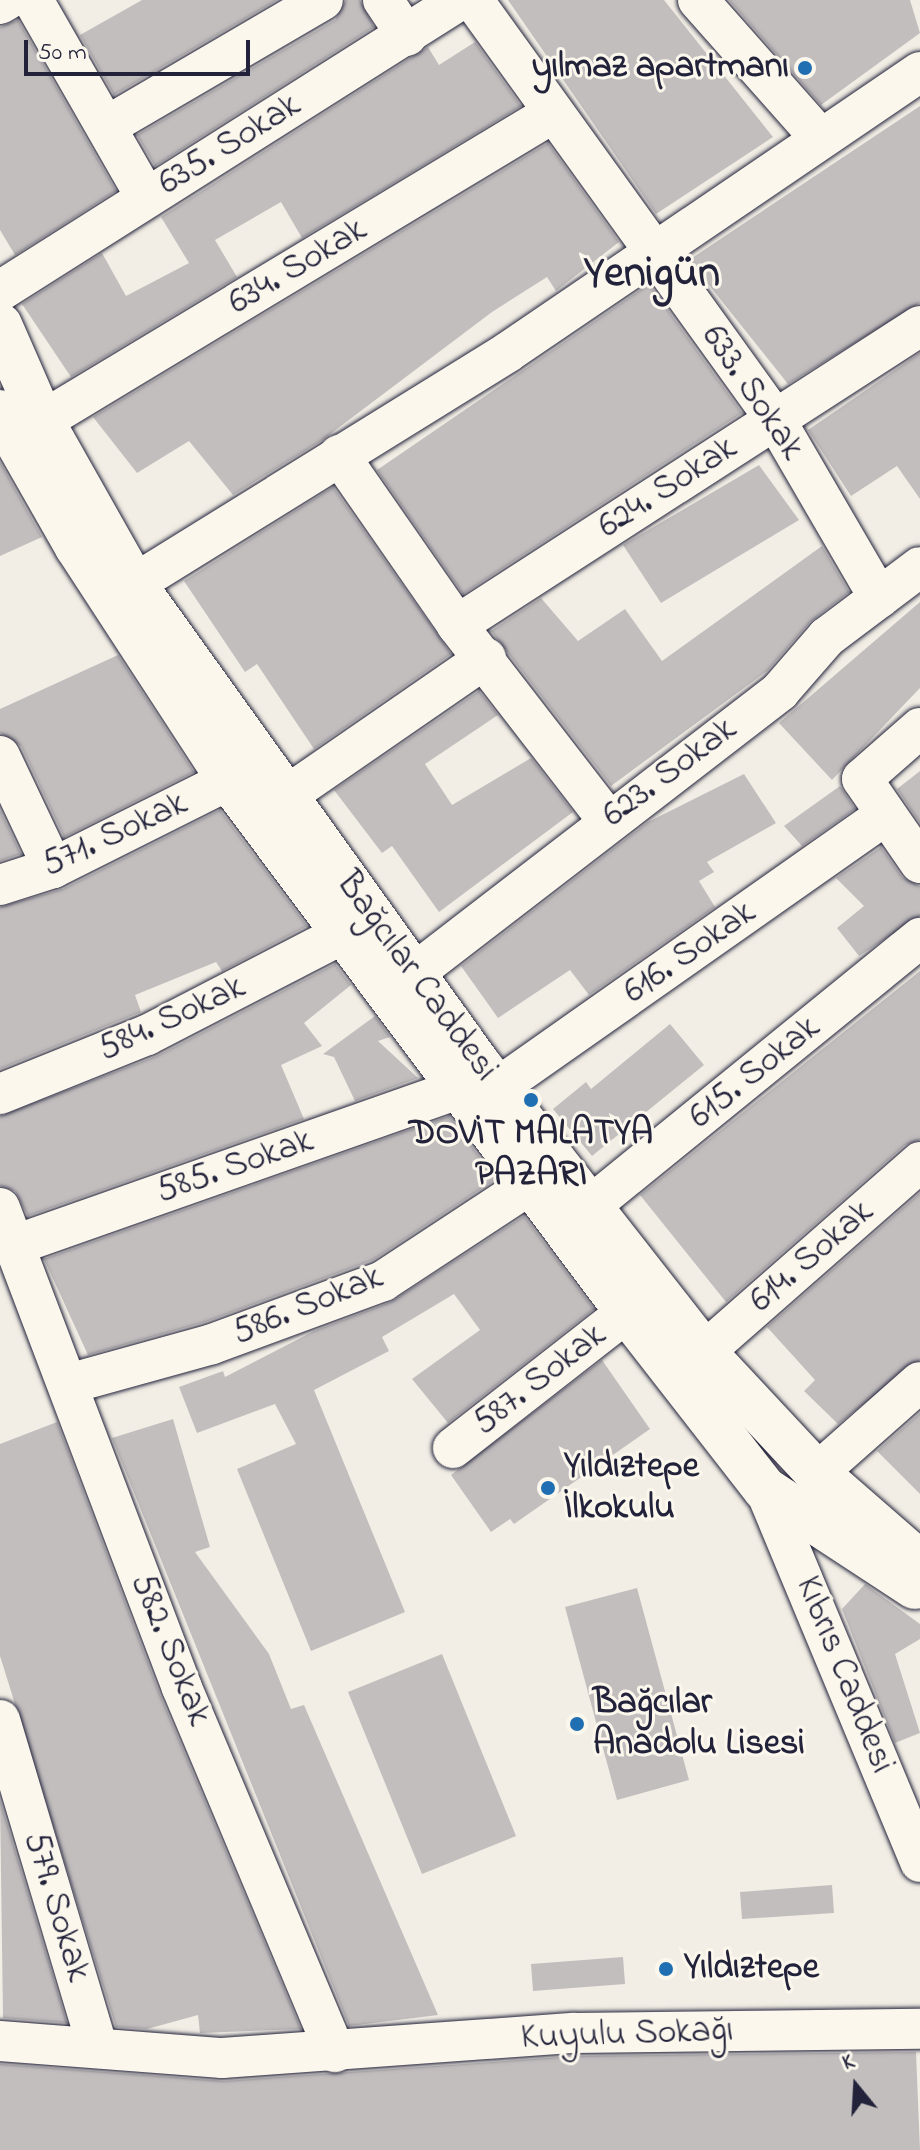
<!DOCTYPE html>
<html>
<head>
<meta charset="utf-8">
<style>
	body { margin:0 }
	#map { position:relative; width:920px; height:2150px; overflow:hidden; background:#f2eee5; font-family:"Indie Flower",sans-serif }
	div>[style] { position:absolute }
	.building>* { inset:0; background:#c2bebe }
	.roads { filter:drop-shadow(0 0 2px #22223b) drop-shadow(0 0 2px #22223b) }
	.minor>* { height:40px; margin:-20px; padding:0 20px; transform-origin:20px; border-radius:20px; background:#fbf7ec }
	.major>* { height:44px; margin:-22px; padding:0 22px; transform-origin:22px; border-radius:22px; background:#fbf7ec }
	.dots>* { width:22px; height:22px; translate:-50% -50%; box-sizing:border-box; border:4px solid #fbf7ec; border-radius:50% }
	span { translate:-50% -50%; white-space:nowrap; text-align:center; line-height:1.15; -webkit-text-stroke:6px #fbf7ec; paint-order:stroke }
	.poi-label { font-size:36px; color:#22223b; font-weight:700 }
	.right { translate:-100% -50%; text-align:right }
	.left { translate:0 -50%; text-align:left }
	.street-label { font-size:36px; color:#22223b }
	.district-label { font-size:44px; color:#22223b; font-weight:700 }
	.north { position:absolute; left:816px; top:2046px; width:80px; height:80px; -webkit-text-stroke:6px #fbf7ec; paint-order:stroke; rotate:342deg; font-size:22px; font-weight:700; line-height:32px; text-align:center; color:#22223b }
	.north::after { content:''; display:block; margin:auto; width:28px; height:36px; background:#22223b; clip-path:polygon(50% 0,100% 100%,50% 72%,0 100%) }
	.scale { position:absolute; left:24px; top:40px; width:226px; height:36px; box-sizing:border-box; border:4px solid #22223b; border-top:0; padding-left:10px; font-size:24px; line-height:28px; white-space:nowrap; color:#22223b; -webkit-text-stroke:6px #fbf7ec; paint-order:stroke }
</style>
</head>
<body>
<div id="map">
	<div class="building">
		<i style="clip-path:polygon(142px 0,277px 0,114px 95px,80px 35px)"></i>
		<i style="clip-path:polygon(346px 0,360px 0,374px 27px,155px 166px,137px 135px,335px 20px)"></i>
		<i style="clip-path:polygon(508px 0,664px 0,773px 137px,656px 214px)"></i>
		<i style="clip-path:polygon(729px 0,910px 0,920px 33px,821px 105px)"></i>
		<i style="clip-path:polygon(18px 20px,116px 191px,15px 255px,0 230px,0 27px)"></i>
		<i style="clip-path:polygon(475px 42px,521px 106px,302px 238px,281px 202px,215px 240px,237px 277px,71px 377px,22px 304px,102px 253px,126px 296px,189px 263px,161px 217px,428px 47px,439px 65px)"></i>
		<i style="clip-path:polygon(920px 106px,920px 303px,788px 384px,689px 260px)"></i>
		<i style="clip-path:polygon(548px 143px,619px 242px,556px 291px,547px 277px,492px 312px,321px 441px,233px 495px,189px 441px,137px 473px,93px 417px)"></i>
		<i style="clip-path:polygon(649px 284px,742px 413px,463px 594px,377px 470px)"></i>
		<i style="clip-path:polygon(920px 353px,920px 499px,897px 466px,851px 496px,808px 430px)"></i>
		<i style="clip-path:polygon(0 462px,42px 537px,0 556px)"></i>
		<i style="clip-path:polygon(759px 465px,799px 520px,661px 603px,623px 545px)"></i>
		<i style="clip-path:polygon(333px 487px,451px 654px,314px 749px,257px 664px,245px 672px,184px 581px)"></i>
		<i style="clip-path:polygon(822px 546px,849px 592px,810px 622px,767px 671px,611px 786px,491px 631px,541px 598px,578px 641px,625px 609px,662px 661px)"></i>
		<i style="clip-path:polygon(920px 602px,920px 688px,832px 780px,779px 723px)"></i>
		<i style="clip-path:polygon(118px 655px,194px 772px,64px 837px,21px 746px,0 733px,0 709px)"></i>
		<i style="clip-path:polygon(479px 691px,498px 715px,425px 764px,452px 805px,531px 758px,573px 812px,439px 912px,392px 846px,382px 853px,334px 790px)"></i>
		<i style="clip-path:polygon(920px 771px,920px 823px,897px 789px)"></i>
		<i style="clip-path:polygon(744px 774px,776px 823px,707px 862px,714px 872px,699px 881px,715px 907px,589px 995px,570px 970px,498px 1018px,461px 966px,648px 822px)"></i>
		<i style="clip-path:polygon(840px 786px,855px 809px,802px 846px,784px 826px)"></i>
		<i style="clip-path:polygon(0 810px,21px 854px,0 861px)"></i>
		<i style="clip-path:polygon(220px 810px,307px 926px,222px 971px,216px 962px,135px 995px,141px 1012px,0 1069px,0 907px,63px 889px)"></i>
		<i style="clip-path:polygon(881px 847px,902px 877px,920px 886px,920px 916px,859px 956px,837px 928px,864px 906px,836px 878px)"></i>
		<i style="clip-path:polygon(335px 964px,351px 985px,304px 1023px,322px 1046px,281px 1065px,304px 1119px,28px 1216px,15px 1191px,0 1186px,0 1116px,157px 1056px)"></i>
		<i style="clip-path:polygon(920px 971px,920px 1140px,905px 1145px,726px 1302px,640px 1195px)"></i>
		<i style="clip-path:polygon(375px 1016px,390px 1037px,378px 1041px,418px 1078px,355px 1101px,334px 1057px,323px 1054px)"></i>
		<i style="clip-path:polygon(670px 1024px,704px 1065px,592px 1156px,553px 1109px,586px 1082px,591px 1089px)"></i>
		<i style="clip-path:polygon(449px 1116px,496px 1179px,373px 1260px,205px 1322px,88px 1355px,44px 1259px)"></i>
		<i style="clip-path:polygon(920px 1193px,920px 1360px,838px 1424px,804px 1391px,815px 1380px,767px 1327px)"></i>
		<i style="clip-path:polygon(524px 1216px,594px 1309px,448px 1423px,412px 1379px,480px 1330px,454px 1294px,382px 1337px,389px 1351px,314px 1390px,405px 1612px,311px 1651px,237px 1469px,296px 1444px,275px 1404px,197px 1433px,179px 1387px,223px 1371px,225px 1377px,314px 1331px,391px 1302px)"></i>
		<i style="clip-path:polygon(602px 1360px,650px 1429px,514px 1524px,510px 1519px,491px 1532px,451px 1475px)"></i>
		<i style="clip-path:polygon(920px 1413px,920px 1494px,877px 1451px)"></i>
		<i style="clip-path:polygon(173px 1419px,210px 1547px,195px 1552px,269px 1654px,291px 1709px,304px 1705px,438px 2015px,349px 2026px,112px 1438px)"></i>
		<i style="clip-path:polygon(57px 1422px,161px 1697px,301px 2029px,200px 2033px,198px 2015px,147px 2029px,116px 2027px,0 1656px,0 1444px)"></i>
		<i style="clip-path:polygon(865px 1584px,920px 1624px,920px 1639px,895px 1654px,920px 1733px,895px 1743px,842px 1609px)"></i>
		<i style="clip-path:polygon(637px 1588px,689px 1780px,617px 1800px,565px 1607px)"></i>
		<i style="clip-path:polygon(442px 1654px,516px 1836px,422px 1874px,348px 1692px)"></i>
		<i style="clip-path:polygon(0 1800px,67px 2023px,3px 2018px)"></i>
		<i style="clip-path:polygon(832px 1885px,834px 1913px,742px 1919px,740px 1892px)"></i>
		<i style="clip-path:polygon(623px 1957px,625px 1984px,533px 1991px,531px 1964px)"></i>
		<i style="clip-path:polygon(916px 2052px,920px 2150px,0 2150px,0 2064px,224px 2081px,575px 2056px)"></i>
	</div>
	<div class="roads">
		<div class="minor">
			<i style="left:33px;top:0;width:227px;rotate:60.2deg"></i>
			<i style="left:383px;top:0;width:43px;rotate:56.3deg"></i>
			<i style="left:473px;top:0;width:516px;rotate:54.22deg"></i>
			<i style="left:775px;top:419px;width:207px;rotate:59.8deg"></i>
			<i style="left:698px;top:0;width:183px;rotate:48.5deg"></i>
			<i style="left:0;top:4px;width:8px;rotate:-30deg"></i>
			<i style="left:107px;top:126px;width:250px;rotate:-30.3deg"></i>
			<i style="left:0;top:291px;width:544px;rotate:-32.32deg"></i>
			<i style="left:42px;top:421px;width:597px;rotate:-31.08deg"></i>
			<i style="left:339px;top:455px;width:207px;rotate:55.2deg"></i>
			<i style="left:457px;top:625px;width:245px;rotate:52.3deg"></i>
			<i style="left:134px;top:584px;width:440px;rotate:-31.8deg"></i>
			<i style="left:508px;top:352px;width:498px;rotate:-34.2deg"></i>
			<i style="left:457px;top:625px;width:551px;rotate:-32.85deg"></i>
			<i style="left:920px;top:728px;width:77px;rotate:138.7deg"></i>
			<i style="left:862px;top:779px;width:102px;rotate:55.4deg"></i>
			<i style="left:0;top:756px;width:124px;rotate:64.7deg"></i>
			<i style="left:286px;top:796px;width:243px;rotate:-34.6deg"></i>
			<i style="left:0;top:885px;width:56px;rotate:-17.8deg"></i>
			<i style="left:53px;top:868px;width:197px;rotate:-26.6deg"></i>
			<i style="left:413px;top:974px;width:463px;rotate:-37.6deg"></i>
			<i style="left:780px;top:691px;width:72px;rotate:-49deg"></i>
			<i style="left:827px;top:637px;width:116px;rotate:-37deg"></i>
			<i style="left:497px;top:1088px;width:472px;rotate:-35.1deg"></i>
			<i style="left:0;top:1094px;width:158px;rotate:-21.9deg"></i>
			<i style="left:147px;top:1035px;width:218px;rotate:-27.3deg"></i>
			<i style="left:589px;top:1207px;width:427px;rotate:-39.1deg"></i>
			<i style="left:0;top:1208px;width:513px;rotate:69.23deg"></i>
			<i style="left:182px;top:1688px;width:395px;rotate:67.2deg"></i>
			<i style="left:15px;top:1245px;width:466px;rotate:-19.4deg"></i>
			<i style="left:704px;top:1352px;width:288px;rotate:-41.3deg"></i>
			<i style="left:68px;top:1384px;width:149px;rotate:-15.5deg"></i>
			<i style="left:212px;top:1344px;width:182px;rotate:-20.2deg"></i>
			<i style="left:383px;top:1281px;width:175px;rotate:-33.3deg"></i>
			<i style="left:453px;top:1448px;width:221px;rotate:-38deg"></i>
			<i style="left:817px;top:1473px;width:137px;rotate:-41.5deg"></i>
			<i style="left:765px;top:1489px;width:404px;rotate:67.4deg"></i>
			<i style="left:0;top:1720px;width:342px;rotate:73.4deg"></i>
			<i style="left:0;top:2041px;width:223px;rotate:4.4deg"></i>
			<i style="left:222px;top:2058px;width:353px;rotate:-4.1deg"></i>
			<i style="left:574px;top:2033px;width:346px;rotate:-0.7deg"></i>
		</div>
		<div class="major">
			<i style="left:0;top:325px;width:105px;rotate:66.4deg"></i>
			<i style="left:42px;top:421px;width:187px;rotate:60.6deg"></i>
			<i style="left:134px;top:584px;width:592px;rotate:54.35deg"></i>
			<i style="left:479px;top:1065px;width:365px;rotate:51.9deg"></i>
			<i style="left:704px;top:1352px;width:166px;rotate:47deg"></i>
			<i style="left:817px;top:1473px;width:137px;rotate:41.1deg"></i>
			<i style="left:0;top:412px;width:155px;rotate:60.3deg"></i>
			<i style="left:77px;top:547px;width:278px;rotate:56.9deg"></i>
			<i style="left:229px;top:780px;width:664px;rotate:53.2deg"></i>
			<i style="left:627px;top:1312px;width:224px;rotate:52.1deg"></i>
			<i style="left:765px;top:1489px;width:179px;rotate:33.2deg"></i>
		</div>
	</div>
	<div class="dots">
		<i style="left:805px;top:68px;background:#1f6fb2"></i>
		<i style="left:531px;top:1100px;background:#1f6fb2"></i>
		<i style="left:548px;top:1488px;background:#1f6fb2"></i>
		<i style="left:577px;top:1724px;background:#1f6fb2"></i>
		<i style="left:666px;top:1969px;background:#1f6fb2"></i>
	</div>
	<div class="poi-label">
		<span class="right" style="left:789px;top:68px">yılmaz apartmanı</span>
		<span style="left:531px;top:1155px">DOVİT MALATYA<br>PAZARI</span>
		<span class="left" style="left:564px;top:1488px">Yıldıztepe<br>İlkokulu</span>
		<span class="left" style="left:593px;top:1724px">Bağcılar<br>Anadolu Lisesi</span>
		<span class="left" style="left:684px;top:1969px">Yıldıztepe</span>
	</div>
	<div class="street-label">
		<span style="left:230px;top:145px;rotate:-32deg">635. Sokak</span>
		<span style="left:298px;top:267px;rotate:-31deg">634. Sokak</span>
		<span style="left:752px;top:393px;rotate:56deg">633. Sokak</span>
		<span style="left:668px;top:488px;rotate:-33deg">624. Sokak</span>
		<span style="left:670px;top:773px;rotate:-37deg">623. Sokak</span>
		<span style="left:115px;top:835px;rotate:-25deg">571. Sokak</span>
		<span style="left:690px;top:953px;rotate:-35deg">616. Sokak</span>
		<span style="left:416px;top:977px;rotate:54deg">Bağcılar Caddesi</span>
		<span style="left:172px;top:1019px;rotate:-25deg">584. Sokak</span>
		<span style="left:755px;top:1073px;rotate:-39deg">615. Sokak</span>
		<span style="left:235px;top:1167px;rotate:-19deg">585. Sokak</span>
		<span style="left:812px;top:1257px;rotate:-41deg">614. Sokak</span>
		<span style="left:308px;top:1306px;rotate:-22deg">586. Sokak</span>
		<span style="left:540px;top:1380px;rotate:-38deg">587. Sokak</span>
		<span style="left:170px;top:1650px;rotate:68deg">582. Sokak</span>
		<span style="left:844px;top:1675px;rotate:68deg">Kıbrıs Caddesi</span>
		<span style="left:56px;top:1907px;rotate:73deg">579. Sokak</span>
		<span style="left:627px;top:2035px;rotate:-2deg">Kuyulu Sokağı</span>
	</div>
	<div class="district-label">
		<span style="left:652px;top:274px">Yenigün</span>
	</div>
	<div class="north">K</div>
	<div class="scale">50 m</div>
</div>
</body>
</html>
